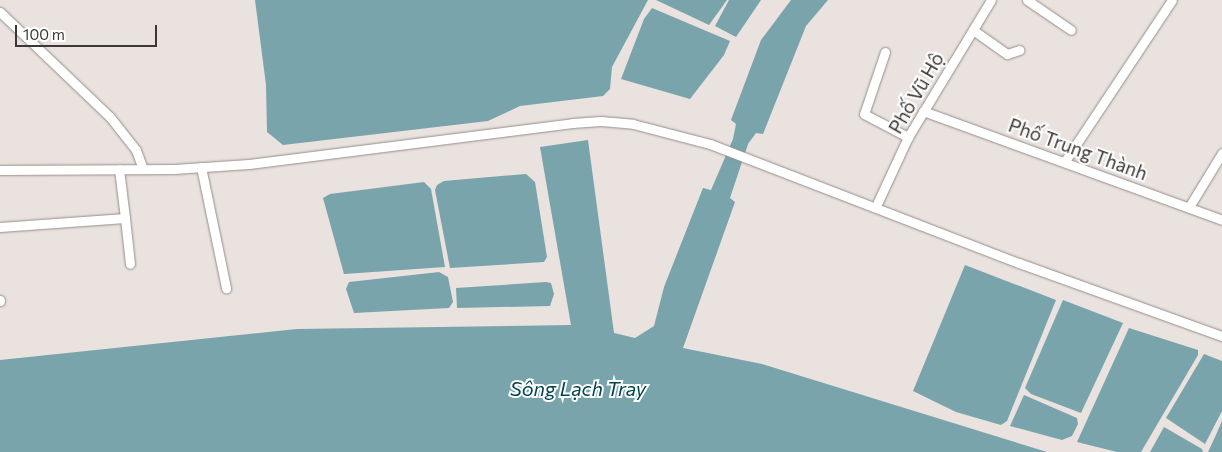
<!DOCTYPE html>
<html>
<head>
<meta charset="utf-8">
<style>
	body { margin:0 }
	#map { position:relative; width:1222px; height:452px; overflow:hidden; background:#e9e2de; font-family:Commissioner,sans-serif }
	div>[style] { position:absolute }
	.water>* { inset:0; background:#79a4ac }
	.roads { filter:drop-shadow(0 0 1px #948e8a) drop-shadow(0 0 1px #948e8a) }
	.minor>* { height:9px; margin:-4.5px; padding:0 4.5px; transform-origin:4.5px; border-radius:4.5px; background:#fff }
	span { translate:-50% -50%; white-space:nowrap; text-align:center; line-height:1.15; -webkit-text-stroke:4px #fff; paint-order:stroke }
	.street-label { font-size:19px; color:#3a3736 }
	.water-label { font-size:20px; color:#024650; font-style:italic }
	.scale { position:absolute; left:15px; top:25px; width:142px; height:22px; box-sizing:border-box; border:2px solid #3a3736; border-top:0; padding-left:6px; font-size:15px; line-height:18px; white-space:nowrap; color:#3a3736; -webkit-text-stroke:4px #fff; paint-order:stroke }
</style>
</head>
<body>
<div id="map">
	<div class="water">
		<i style="clip-path:polygon(255px 0,648px 0,612px 67px,610px 89px,603px 96px,520px 106px,488px 121px,283px 145px,267px 132px,266px 85px)"></i>
		<i style="clip-path:polygon(656px 0,727px 0,709px 25px)"></i>
		<i style="clip-path:polygon(729px 0,761px 0,736px 37px,715px 26px)"></i>
		<i style="clip-path:polygon(791px 0,828px 0,806px 26px,763px 134px,756px 133px,748px 144px,730px 198px,735px 202px,683px 348px,762px 364px,1047px 452px,0 452px,0 360px,297px 329px,571px 325px,540px 147px,588px 140px,614px 333px,635px 338px,654px 326px,664px 287px,703px 188px,711px 190px,733px 139px,736px 124px,731px 120px,761px 40px)"></i>
		<i style="clip-path:polygon(652px 8px,730px 41px,724px 55px,690px 99px,621px 79px,644px 19px)"></i>
		<i style="clip-path:polygon(526px 174px,535px 182px,547px 257px,544px 262px,450px 268px,435px 190px,437px 185px,444px 181px)"></i>
		<i style="clip-path:polygon(424px 182px,431px 189px,445px 267px,344px 274px,323px 198px,330px 194px)"></i>
		<i style="clip-path:polygon(965px 265px,1056px 300px,1007px 421px,1001px 425px,956px 412px,913px 391px)"></i>
		<i style="clip-path:polygon(439px 272px,448px 277px,453px 302px,449px 308px,354px 313px,346px 289px,349px 282px)"></i>
		<i style="clip-path:polygon(546px 282px,551px 283px,554px 294px,550px 306px,457px 308px,456px 288px)"></i>
		<i style="clip-path:polygon(1063px 300px,1123px 323px,1081px 413px,1031px 394px,1025px 388px)"></i>
		<i style="clip-path:polygon(1129px 328px,1198px 350px,1198px 355px,1141px 452px,1117px 452px,1077px 442px)"></i>
		<i style="clip-path:polygon(1204px 354px,1222px 361px,1222px 411px,1205px 444px,1166px 418px)"></i>
		<i style="clip-path:polygon(1024px 395px,1077px 418px,1078px 424px,1072px 436px,1062px 440px,1010px 426px)"></i>
		<i style="clip-path:polygon(1222px 421px,1222px 452px,1208px 452px,1215px 437px)"></i>
		<i style="clip-path:polygon(1164px 427px,1202px 449px,1203px 452px,1150px 452px)"></i>
	</div>
	<div class="roads">
		<div class="minor">
			<i style="left:1027px;top:0;width:53px;rotate:34.3deg"></i>
			<i style="left:0;top:12px;width:152px;rotate:43.7deg"></i>
			<i style="left:110px;top:117px;width:42px;rotate:51.8deg"></i>
			<i style="left:136px;top:150px;width:20px;rotate:70deg"></i>
			<i style="left:973px;top:30px;width:42px;rotate:35.2deg"></i>
			<i style="left:1007px;top:54px;width:13px;rotate:-18deg"></i>
			<i style="left:885px;top:52px;width:65px;rotate:108.7deg"></i>
			<i style="left:864px;top:114px;width:50px;rotate:27.6deg"></i>
			<i style="left:923px;top:111px;width:318px;rotate:20deg"></i>
			<i style="left:1065px;top:161px;width:193px;rotate:-56.4deg"></i>
			<i style="left:201px;top:167px;width:124px;rotate:78.3deg"></i>
			<i style="left:0;top:170px;width:174px;rotate:-0.3deg"></i>
			<i style="left:174px;top:169px;width:75px;rotate:-3.8deg"></i>
			<i style="left:249px;top:164px;width:326px;rotate:-7.2deg"></i>
			<i style="left:572px;top:123px;width:29px;rotate:-4deg"></i>
			<i style="left:601px;top:121px;width:32px;rotate:5deg"></i>
			<i style="left:633px;top:124px;width:80px;rotate:14.6deg"></i>
			<i style="left:710px;top:144px;width:331px;rotate:21.1deg"></i>
			<i style="left:1019px;top:263px;width:216px;rotate:19.8deg"></i>
			<i style="left:876px;top:206px;width:76px;rotate:-65.1deg"></i>
			<i style="left:908px;top:137px;width:160px;rotate:-58.8deg"></i>
			<i style="left:1189px;top:207px;width:63px;rotate:-58.6deg"></i>
			<i style="left:125px;top:218px;width:46px;rotate:83.8deg"></i>
			<i style="left:0;top:227px;width:125px;rotate:-4.1deg"></i>
			<i style="left:125px;top:218px;width:49px;rotate:-97deg"></i>
			<i style="left:0;top:300px;width:1px;rotate:90deg"></i>
		</div>
	</div>
	<div class="street-label">
		<span style="left:916px;top:93px;rotate:-60deg">Phố Vũ Hộ</span>
		<span style="left:1078px;top:149px;rotate:20deg">Phố Trung Thành</span>
	</div>
	<div class="water-label">
		<span style="left:578px;top:388px">Sông Lạch Tray</span>
	</div>
	<div class="scale">100 m</div>
</div>
</body>
</html>
